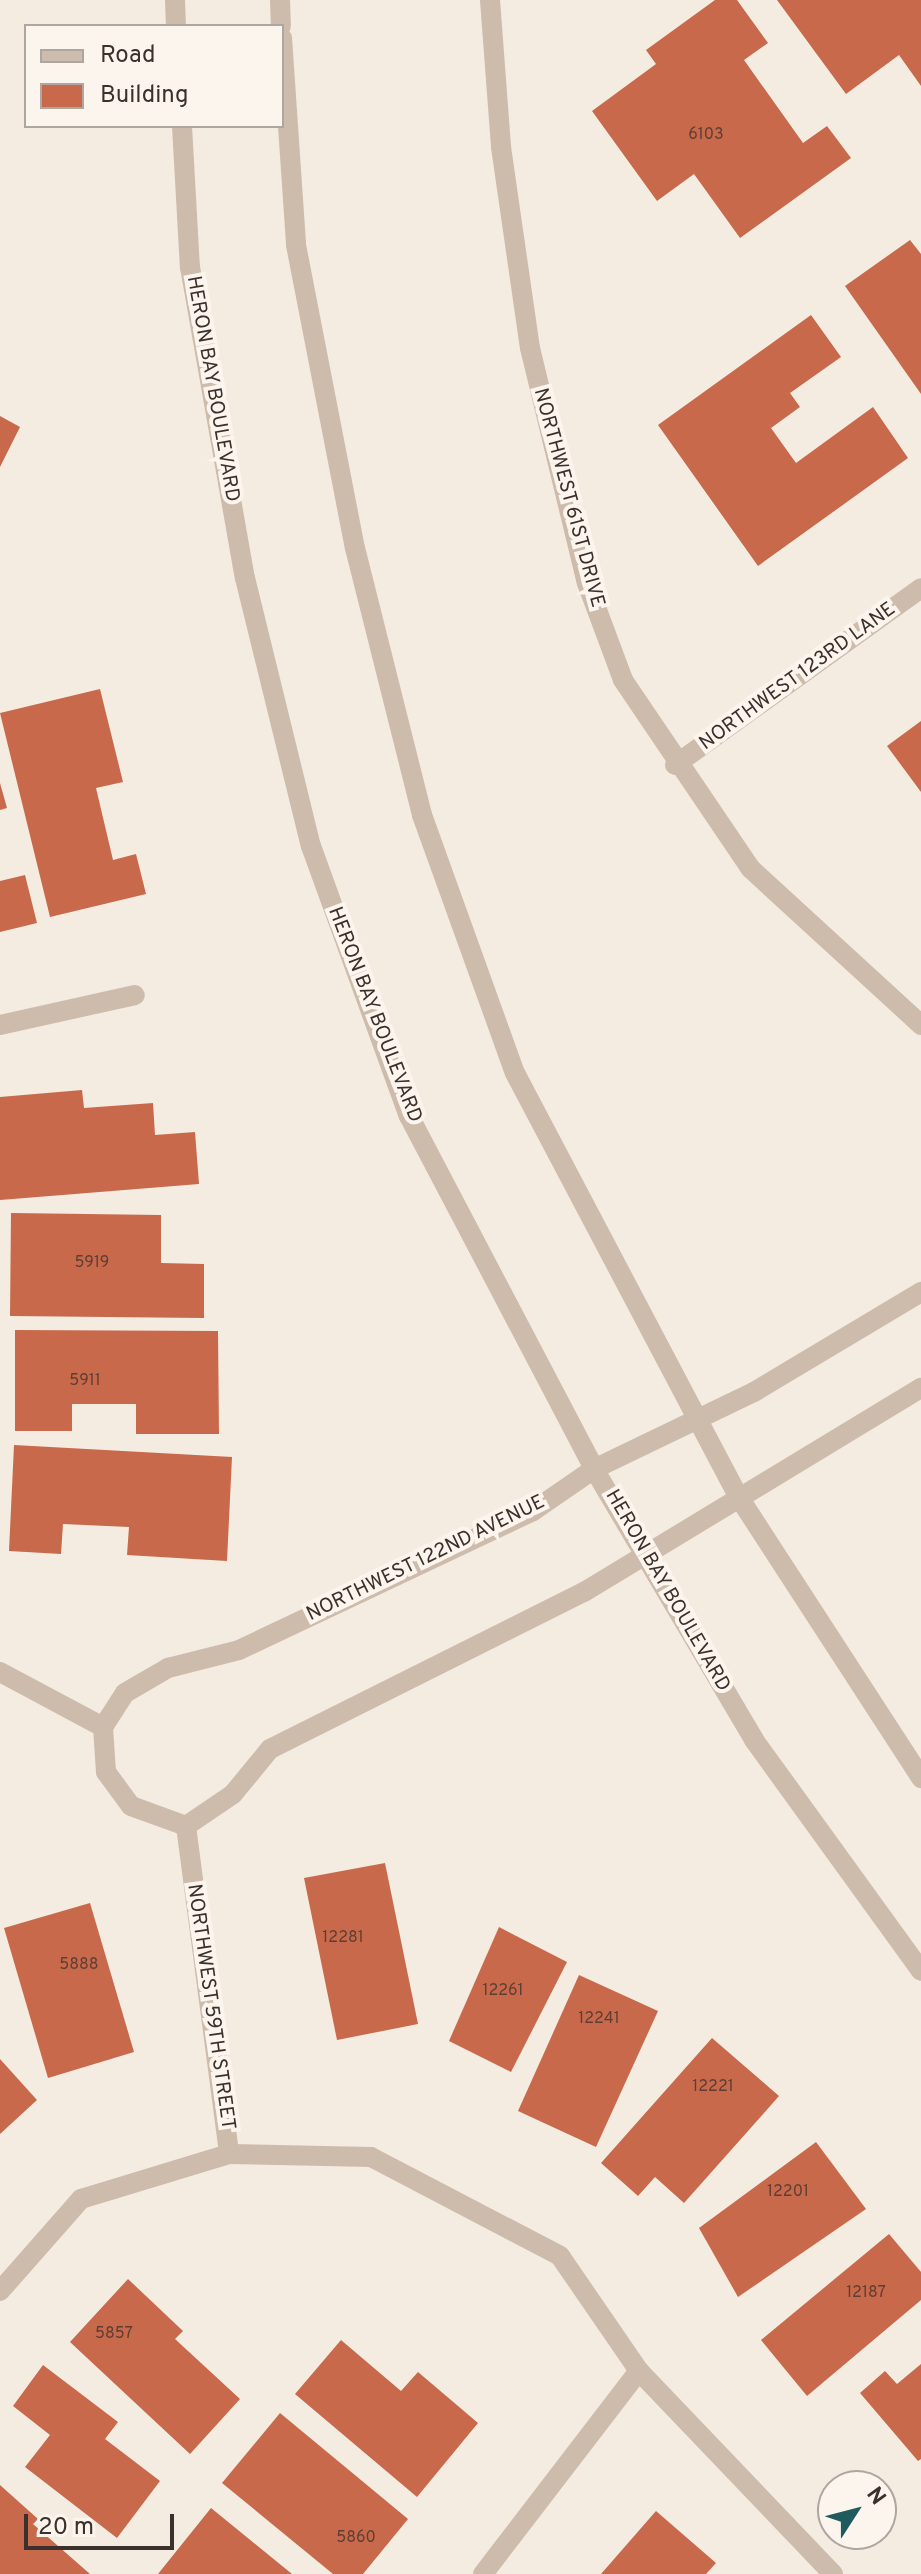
<!DOCTYPE html>
<html>
<head>
<meta charset="utf-8">
<style>
	body { margin:0 }
	#map { position:relative; width:921px; height:2574px; overflow:hidden; background:#f4ebe1; font-family:Overpass,sans-serif }
	div>[style] { position:absolute }
	.building>* { inset:0; background:#c8694b }
	.minor>* { height:20px; margin:-10px; padding:0 10px; transform-origin:10px; border-radius:10px; background:#cdbbac }
	.tertiary>* { height:20px; margin:-10px; padding:0 10px; transform-origin:10px; border-radius:10px; background:#cdbbac }
	span { translate:-50% -50%; white-space:nowrap; text-align:center; line-height:1.15; -webkit-text-stroke:8px #fbf5ee; paint-order:stroke }
	.number-label { font-size:16px; color:#5e3e33 }
	.number-label span { -webkit-text-stroke-width:0 }
	.street-label { font-size:20px; color:#3b302b }
	.legend { position:absolute; left:24px; top:24px; width:260px; height:104px; box-sizing:border-box; background:#fbf5ee; border:2px solid #aea6a0; margin:0; padding:10px 14px; list-style:none; font-size:24px; color:#3b302b }
	.legend li { display:flex; align-items:center; gap:16px; height:40px }
	.legend b { width:40px; border:2px solid #aea6a0 }
	.north { position:absolute; left:817px; top:2470px; width:80px; height:80px; box-sizing:border-box; background:#fbf5ee; border:2px solid #aea6a0; border-radius:50%; rotate:54deg; font-size:22px; font-weight:700; line-height:32px; text-align:center; color:#3b302b }
	.north::after { content:''; display:block; margin:auto; width:28px; height:36px; background:#1f5a5e; clip-path:polygon(50% 0,100% 100%,50% 72%,0 100%) }
	.scale { position:absolute; left:24px; top:2514px; width:150px; height:36px; box-sizing:border-box; border:4px solid #3b302b; border-top:0; padding-left:10px; font-size:24px; line-height:28px; white-space:nowrap; color:#3b302b; -webkit-text-stroke:6px #fbf5ee; paint-order:stroke }
</style>
</head>
<body>
<div id="map">
	<div class="building">
		<i style="clip-path:polygon(715px 0,737px 0,768px 43px,744px 60px,803px 143px,827px 126px,851px 158px,740px 238px,694px 174px,657px 201px,592px 111px,656px 64px,646px 50px)"></i>
		<i style="clip-path:polygon(777px 0,921px 0,921px 86px,899px 55px,846px 94px)"></i>
		<i style="clip-path:polygon(910px 240px,921px 254px,921px 394px,845px 286px)"></i>
		<i style="clip-path:polygon(811px 315px,841px 357px,790px 393px,800px 407px,771px 428px,796px 463px,873px 407px,908px 458px,758px 566px,658px 425px)"></i>
		<i style="clip-path:polygon(0 416px,20px 427px,0 467px)"></i>
		<i style="clip-path:polygon(100px 689px,123px 782px,96px 788px,113px 860px,136px 854px,146px 894px,50px 917px,0 713px)"></i>
		<i style="clip-path:polygon(921px 721px,921px 792px,887px 746px)"></i>
		<i style="clip-path:polygon(0 783px,7px 808px,0 810px)"></i>
		<i style="clip-path:polygon(25px 875px,37px 923px,0 932px,0 881px)"></i>
		<i style="clip-path:polygon(82px 1090px,84px 1108px,153px 1103px,155px 1135px,195px 1132px,199px 1184px,0 1200px,0 1097px)"></i>
		<i style="clip-path:polygon(11px 1213px,161px 1215px,161px 1263px,204px 1264px,204px 1318px,10px 1316px)"></i>
		<i style="clip-path:polygon(15px 1330px,218px 1331px,219px 1434px,136px 1434px,136px 1404px,72px 1404px,72px 1431px,15px 1431px)"></i>
		<i style="clip-path:polygon(14px 1445px,232px 1457px,227px 1561px,127px 1555px,129px 1527px,63px 1524px,61px 1554px,9px 1551px)"></i>
		<i style="clip-path:polygon(385px 1863px,418px 2024px,337px 2040px,304px 1878px)"></i>
		<i style="clip-path:polygon(90px 1903px,134px 2052px,48px 2078px,4px 1928px)"></i>
		<i style="clip-path:polygon(499px 1927px,567px 1962px,511px 2072px,449px 2041px)"></i>
		<i style="clip-path:polygon(579px 1975px,658px 2011px,596px 2147px,518px 2111px)"></i>
		<i style="clip-path:polygon(712px 2038px,779px 2096px,684px 2203px,655px 2177px,638px 2196px,601px 2163px)"></i>
		<i style="clip-path:polygon(0 2059px,37px 2100px,0 2134px)"></i>
		<i style="clip-path:polygon(816px 2142px,866px 2209px,738px 2297px,699px 2228px)"></i>
		<i style="clip-path:polygon(889px 2234px,921px 2272px,921px 2300px,807px 2396px,761px 2340px)"></i>
		<i style="clip-path:polygon(128px 2279px,183px 2331px,175px 2339px,240px 2399px,190px 2454px,70px 2342px)"></i>
		<i style="clip-path:polygon(341px 2340px,401px 2391px,418px 2372px,478px 2423px,417px 2497px,295px 2394px)"></i>
		<i style="clip-path:polygon(921px 2364px,921px 2459px,918px 2461px,860px 2393px,885px 2371px,897px 2384px)"></i>
		<i style="clip-path:polygon(43px 2365px,118px 2422px,105px 2439px,160px 2481px,117px 2538px,25px 2467px,50px 2435px,13px 2406px)"></i>
		<i style="clip-path:polygon(280px 2413px,408px 2519px,363px 2574px,333px 2574px,222px 2483px)"></i>
		<i style="clip-path:polygon(0 2485px,38px 2519px,33px 2524px,90px 2574px,0 2574px)"></i>
		<i style="clip-path:polygon(211px 2508px,292px 2574px,158px 2574px)"></i>
		<i style="clip-path:polygon(656px 2511px,716px 2563px,706px 2574px,601px 2574px)"></i>
	</div>
	<div class="minor">
		<i style="left:490px;top:0;width:147px;rotate:85.7deg"></i>
		<i style="left:501px;top:147px;width:203px;rotate:81.8deg"></i>
		<i style="left:530px;top:348px;width:242px;rotate:76.4deg"></i>
		<i style="left:587px;top:583px;width:103px;rotate:69.6deg"></i>
		<i style="left:623px;top:680px;width:228px;rotate:55.9deg"></i>
		<i style="left:751px;top:869px;width:231px;rotate:42.5deg"></i>
		<i style="left:675px;top:765px;width:303px;rotate:-35.7deg"></i>
		<i style="left:0;top:1025px;width:138px;rotate:-12.5deg"></i>
		<i style="left:0;top:1672px;width:117px;rotate:28.1deg"></i>
		<i style="left:103px;top:1727px;width:40px;rotate:-57.1deg"></i>
		<i style="left:125px;top:1693px;width:50px;rotate:-30.2deg"></i>
		<i style="left:168px;top:1668px;width:73px;rotate:-14.2deg"></i>
		<i style="left:239px;top:1650px;width:325px;rotate:-25.3deg"></i>
		<i style="left:533px;top:1511px;width:74px;rotate:-34.5deg"></i>
		<i style="left:594px;top:1469px;width:178px;rotate:-25.7deg"></i>
		<i style="left:754px;top:1392px;width:195px;rotate:-30.9deg"></i>
		<i style="left:103px;top:1727px;width:45px;rotate:86.2deg"></i>
		<i style="left:106px;top:1772px;width:42px;rotate:53.7deg"></i>
		<i style="left:131px;top:1806px;width:59px;rotate:20deg"></i>
		<i style="left:186px;top:1826px;width:331px;rotate:82.5deg"></i>
		<i style="left:229px;top:2154px;width:142px;rotate:1.2deg"></i>
		<i style="left:371px;top:2157px;width:213px;rotate:27.6deg"></i>
		<i style="left:560px;top:2256px;width:140px;rotate:55.5deg"></i>
		<i style="left:639px;top:2371px;width:281px;rotate:46.3deg"></i>
		<i style="left:186px;top:1826px;width:57px;rotate:-34.2deg"></i>
		<i style="left:233px;top:1794px;width:58px;rotate:-50.6deg"></i>
		<i style="left:270px;top:1749px;width:351px;rotate:-26.6deg"></i>
		<i style="left:584px;top:1592px;width:394px;rotate:-31.2deg"></i>
		<i style="left:0;top:2291px;width:123px;rotate:-48.6deg"></i>
		<i style="left:81px;top:2199px;width:155px;rotate:-16.9deg"></i>
		<i style="left:483px;top:2574px;width:256px;rotate:-52.5deg"></i>
	</div>
	<div class="tertiary">
		<i style="left:175px;top:0;width:26px;rotate:88deg"></i>
		<i style="left:280px;top:0;width:26px;rotate:88deg"></i>
		<i style="left:282px;top:38px;width:207px;rotate:86.1deg"></i>
		<i style="left:296px;top:245px;width:309px;rotate:79deg"></i>
		<i style="left:355px;top:548px;width:275px;rotate:75.9deg"></i>
		<i style="left:422px;top:815px;width:274px;rotate:70.2deg"></i>
		<i style="left:515px;top:1073px;width:482px;rotate:62.2deg"></i>
		<i style="left:740px;top:1499px;width:333px;rotate:57deg"></i>
		<i style="left:182px;top:126px;width:141px;rotate:86.8deg"></i>
		<i style="left:190px;top:267px;width:316px;rotate:80deg"></i>
		<i style="left:245px;top:578px;width:276px;rotate:76.2deg"></i>
		<i style="left:311px;top:846px;width:287px;rotate:70.1deg"></i>
		<i style="left:409px;top:1116px;width:399px;rotate:62.3deg"></i>
		<i style="left:594px;top:1469px;width:315px;rotate:59.4deg"></i>
		<i style="left:754px;top:1740px;width:285px;rotate:54.1deg"></i>
	</div>
	<div class="number-label">
		<span style="left:706px;top:135px">6103</span>
		<span style="left:92px;top:1263px">5919</span>
		<span style="left:85px;top:1381px">5911</span>
		<span style="left:343px;top:1938px">12281</span>
		<span style="left:79px;top:1965px">5888</span>
		<span style="left:503px;top:1991px">12261</span>
		<span style="left:599px;top:2019px">12241</span>
		<span style="left:713px;top:2087px">12221</span>
		<span style="left:788px;top:2192px">12201</span>
		<span style="left:866px;top:2293px">12187</span>
		<span style="left:114px;top:2334px">5857</span>
		<span style="left:356px;top:2538px">5860</span>
	</div>
	<div class="street-label">
		<span style="left:212px;top:389px;rotate:80deg">HERON BAY BOULEVARD</span>
		<span style="left:568px;top:498px;rotate:75deg">NORTHWEST 61ST DRIVE</span>
		<span style="left:798px;top:677px;rotate:-36deg">NORTHWEST 123RD LANE</span>
		<span style="left:374px;top:1015px;rotate:69deg">HERON BAY BOULEVARD</span>
		<span style="left:426px;top:1559px;rotate:-26deg">NORTHWEST 122ND AVENUE</span>
		<span style="left:667px;top:1591px;rotate:60deg">HERON BAY BOULEVARD</span>
		<span style="left:210px;top:2007px;rotate:82deg">NORTHWEST 59TH STREET</span>
	</div>
	<ul class="legend">
	<li><b style="height:10px;background:#cdbbac"></b>Road</li>
	<li><b style="height:22px;background:#c8694b"></b>Building</li>
	</ul>
	<div class="north">N</div>
	<div class="scale">20 m</div>
</div>
</body>
</html>
